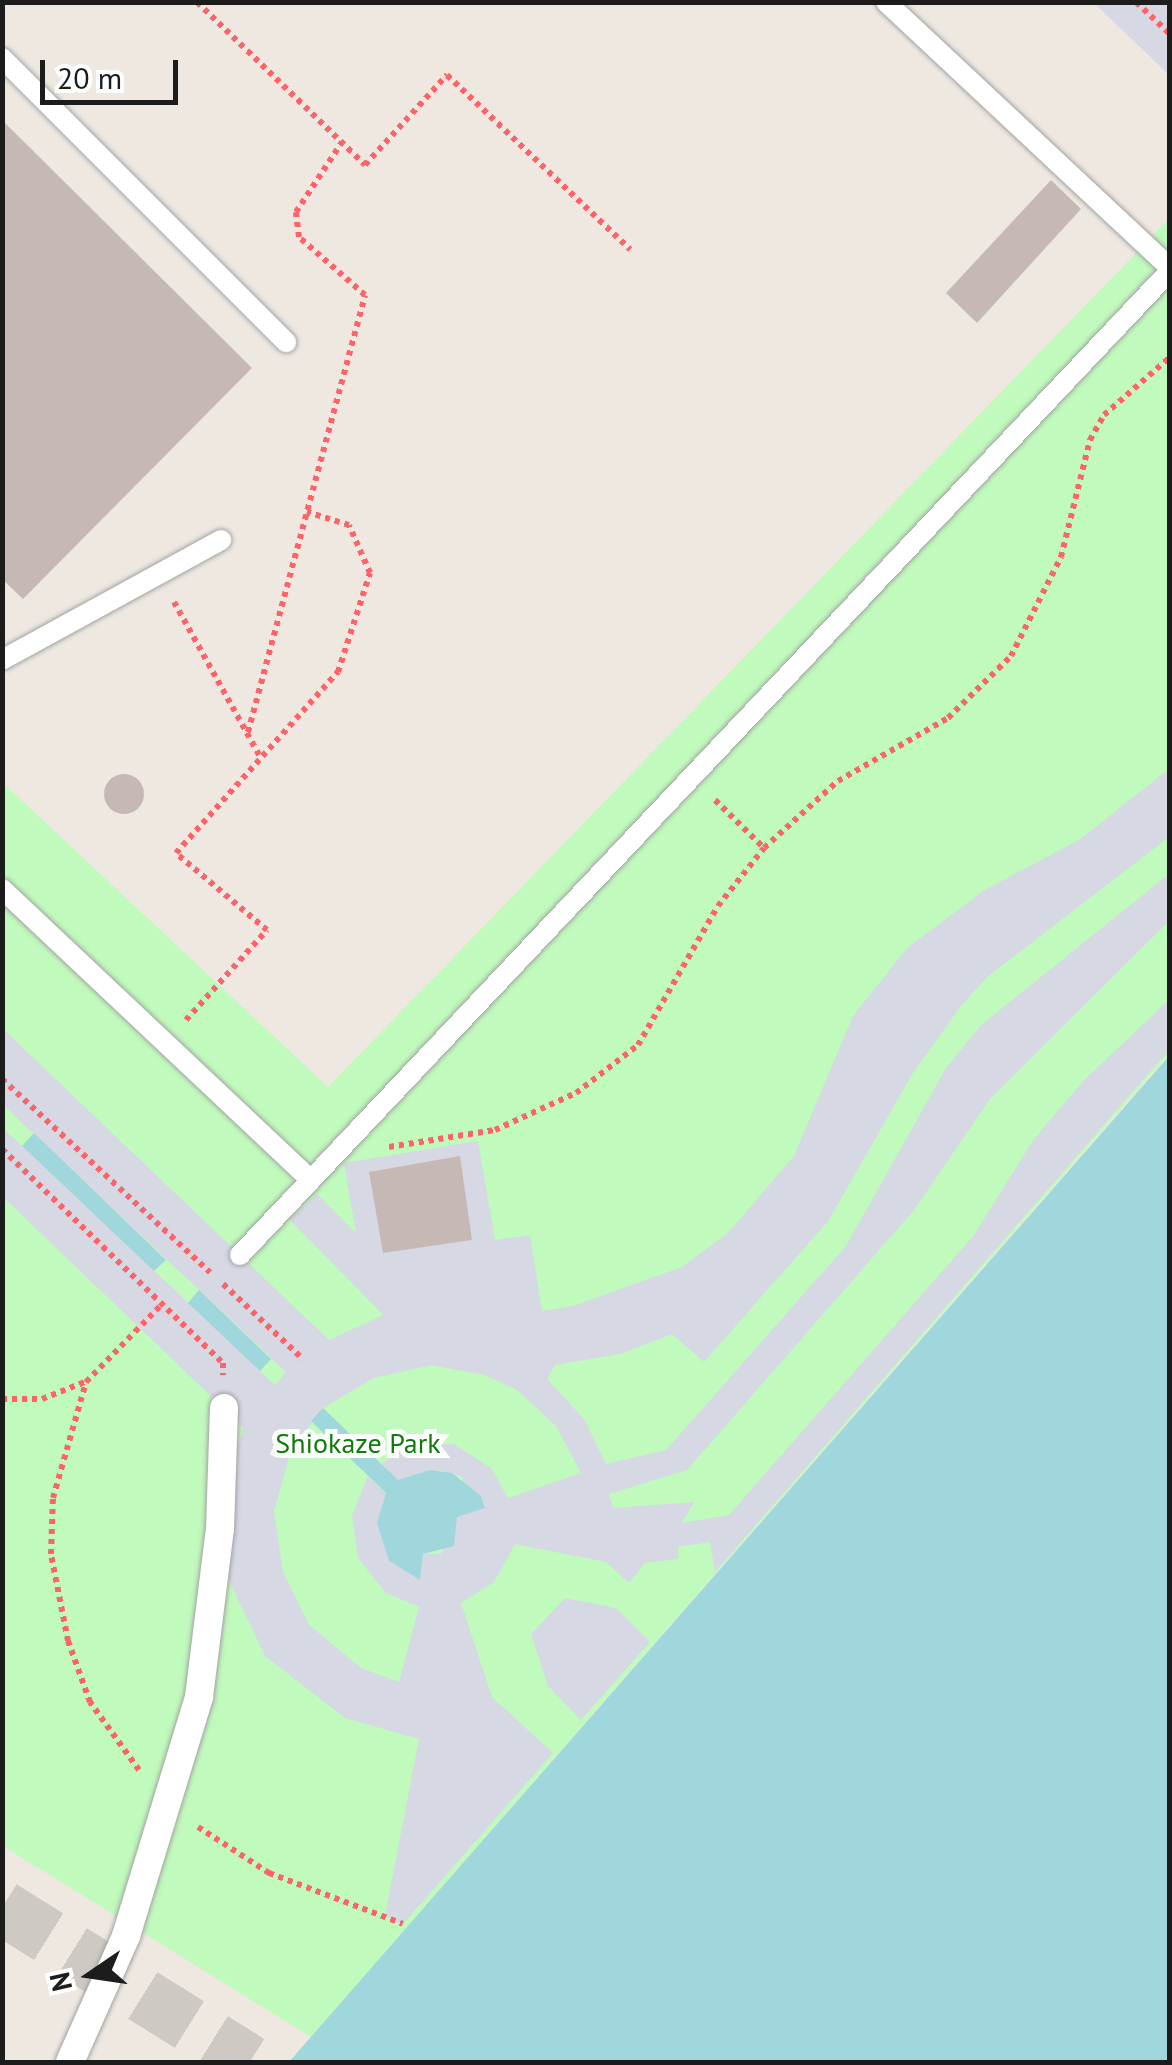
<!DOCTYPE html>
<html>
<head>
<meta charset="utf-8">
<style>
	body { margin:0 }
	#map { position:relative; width:1172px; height:2065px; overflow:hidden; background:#eee8e1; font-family:"PT Sans",sans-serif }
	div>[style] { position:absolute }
	.park>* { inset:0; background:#c0fabc }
	.plaza>* { inset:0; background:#d6d8e4 }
	.water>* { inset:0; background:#a0d7dd }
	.building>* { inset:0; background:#c6b9b5 }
	.round { border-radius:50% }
	.trunk-tunnel>* { height:55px; margin-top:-27.5px; transform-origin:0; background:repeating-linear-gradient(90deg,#cec9c3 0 55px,transparent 0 83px) }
	.path>* { height:6px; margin-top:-3px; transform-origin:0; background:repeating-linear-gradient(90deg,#fd6469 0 5px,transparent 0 10px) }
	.roads { filter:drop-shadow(0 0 2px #a3a3a3) drop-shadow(0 0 2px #a3a3a3) }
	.service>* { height:20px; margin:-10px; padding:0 10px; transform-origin:10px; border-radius:10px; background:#fff }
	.pedestrian>* { height:28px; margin:-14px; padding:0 14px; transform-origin:14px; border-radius:14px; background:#fff }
	span { translate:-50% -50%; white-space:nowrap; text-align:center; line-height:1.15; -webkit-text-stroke:10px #fff; paint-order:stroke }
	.park-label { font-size:28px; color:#0f7c09 }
	.frame { position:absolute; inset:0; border:5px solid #1c1c1c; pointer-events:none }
	.north { position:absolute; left:40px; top:1925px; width:100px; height:100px; -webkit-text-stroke:8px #fff; paint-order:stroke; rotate:257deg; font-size:28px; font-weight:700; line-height:40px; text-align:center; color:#1c1c1c }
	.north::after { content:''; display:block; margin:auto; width:35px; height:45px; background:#1c1c1c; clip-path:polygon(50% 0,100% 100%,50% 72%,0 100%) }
	.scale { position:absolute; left:40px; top:60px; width:138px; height:45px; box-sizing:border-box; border:5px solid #1c1c1c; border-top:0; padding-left:12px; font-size:30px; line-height:35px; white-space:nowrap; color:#1c1c1c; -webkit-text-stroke:8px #fff; paint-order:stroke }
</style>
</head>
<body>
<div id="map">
	<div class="park">
		<i style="clip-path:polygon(1169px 219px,1169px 1054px,311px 2037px,3px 1846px,2px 782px,328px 1087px)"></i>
	</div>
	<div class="plaza">
		<i style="clip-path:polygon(1094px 3px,1169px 3px,1169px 75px)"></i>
		<i style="clip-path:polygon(evenodd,1169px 769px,1169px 837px,987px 977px,960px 1007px,911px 1076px,829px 1220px,704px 1362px,672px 1334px,620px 1354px,555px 1365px,547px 1379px,584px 1419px,606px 1464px,666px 1450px,846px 1246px,946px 1068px,980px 1026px,1169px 874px,1169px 921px,990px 1099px,914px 1210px,687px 1470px,609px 1494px,613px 1508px,694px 1502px,682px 1523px,729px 1515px,974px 1235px,1034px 1139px,1085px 1079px,1169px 1000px,1169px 1050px,715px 1572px,710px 1542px,678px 1547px,678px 1559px,645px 1563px,629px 1583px,606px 1562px,515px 1544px,494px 1582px,461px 1603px,492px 1697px,553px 1753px,403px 1924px,385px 1916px,419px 1739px,345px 1718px,265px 1656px,226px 1574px,227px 1475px,244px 1428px,3px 1197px,2px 1127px,275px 1385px,286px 1372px,3px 1105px,3px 1029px,329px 1340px,383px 1315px,290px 1220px,317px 1194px,356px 1233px,344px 1163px,478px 1141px,495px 1240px,530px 1235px,542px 1311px,573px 1306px,682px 1267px,729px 1232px,794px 1156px,853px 1016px,907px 948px,986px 889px,1079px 840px,1169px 769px,431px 1365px,485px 1375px,517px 1390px,556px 1426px,581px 1473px,508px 1498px,491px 1468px,454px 1444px,417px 1445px,381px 1463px,398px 1481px,440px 1470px,463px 1477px,457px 1516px,441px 1554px,423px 1554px,420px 1579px,389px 1561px,386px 1494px,368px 1476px,352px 1516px,358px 1558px,386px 1593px,419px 1607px,399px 1682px,361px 1668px,309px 1625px,283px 1572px,274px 1511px,291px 1450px,323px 1408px,374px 1378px,431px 1365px)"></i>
		<i style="clip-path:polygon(565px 1598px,616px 1608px,650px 1642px,581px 1720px,548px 1686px,531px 1634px)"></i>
	</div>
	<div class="water">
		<i style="clip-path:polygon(1169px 1056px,1169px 2062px,289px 2062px)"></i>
		<i style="clip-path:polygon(34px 1133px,166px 1260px,154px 1271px,22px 1146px)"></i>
		<i style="clip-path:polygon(199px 1290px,271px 1359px,260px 1371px,188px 1303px)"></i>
		<i style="clip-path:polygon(323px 1408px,398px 1480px,430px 1470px,452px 1473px,481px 1496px,485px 1508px,457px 1517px,454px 1546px,423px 1554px,420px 1580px,389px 1561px,377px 1523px,386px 1493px,311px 1421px)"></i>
	</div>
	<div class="building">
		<i style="clip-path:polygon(2px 120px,252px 368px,23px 599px,2px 579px)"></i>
		<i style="clip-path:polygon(1051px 180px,1081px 209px,977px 323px,946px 293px)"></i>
		<i class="round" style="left:104px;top:774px;width:40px;height:40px"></i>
		<i style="clip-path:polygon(460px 1156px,472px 1240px,383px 1253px,369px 1172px)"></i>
	</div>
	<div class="trunk-tunnel">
		<i style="left:2px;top:1907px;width:292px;rotate:32deg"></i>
	</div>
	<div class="path">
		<i style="left:197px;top:2px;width:234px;rotate:44.1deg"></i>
		<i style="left:365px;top:165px;width:122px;rotate:-47.7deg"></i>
		<i style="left:447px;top:75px;width:253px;rotate:43.6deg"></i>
		<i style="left:1136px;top:2px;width:47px;rotate:43.3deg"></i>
		<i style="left:174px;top:602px;width:179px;rotate:60.9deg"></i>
		<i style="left:248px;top:732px;width:452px;rotate:-75deg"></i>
		<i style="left:365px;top:295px;width:88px;rotate:-138.7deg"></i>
		<i style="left:299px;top:237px;width:25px;rotate:-97deg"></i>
		<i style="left:296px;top:212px;width:84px;rotate:-56.7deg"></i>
		<i style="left:715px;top:800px;width:69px;rotate:44.4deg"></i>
		<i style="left:186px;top:1020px;width:121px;rotate:-48deg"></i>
		<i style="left:267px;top:930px;width:119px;rotate:-139.8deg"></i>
		<i style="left:176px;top:853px;width:243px;rotate:-48.2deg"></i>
		<i style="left:338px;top:672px;width:104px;rotate:-72.1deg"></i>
		<i style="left:370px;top:573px;width:52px;rotate:-113.6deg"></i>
		<i style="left:349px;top:525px;width:44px;rotate:-162.8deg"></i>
		<i style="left:2px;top:1079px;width:284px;rotate:42.9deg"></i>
		<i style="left:389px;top:1147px;width:107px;rotate:-9.1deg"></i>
		<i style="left:495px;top:1130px;width:89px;rotate:-24.6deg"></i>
		<i style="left:576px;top:1093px;width:78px;rotate:-37.7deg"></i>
		<i style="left:638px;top:1045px;width:160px;rotate:-60.1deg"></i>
		<i style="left:718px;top:906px;width:74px;rotate:-51.6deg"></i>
		<i style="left:764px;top:848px;width:100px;rotate:-42.2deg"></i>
		<i style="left:838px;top:781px;width:127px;rotate:-29.8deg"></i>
		<i style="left:948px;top:718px;width:88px;rotate:-44.5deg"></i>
		<i style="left:1011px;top:656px;width:111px;rotate:-63.2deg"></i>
		<i style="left:1061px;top:557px;width:121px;rotate:-76.1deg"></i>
		<i style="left:1090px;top:440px;width:29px;rotate:-61deg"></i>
		<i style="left:1104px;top:415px;width:88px;rotate:-41.3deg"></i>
		<i style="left:2px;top:1149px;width:308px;rotate:44.1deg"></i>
		<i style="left:223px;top:1363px;width:12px;rotate:90deg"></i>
		<i style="left:223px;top:1284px;width:110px;rotate:43.2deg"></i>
		<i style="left:2px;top:1399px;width:40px"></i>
		<i style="left:42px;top:1399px;width:46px;rotate:-21.6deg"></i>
		<i style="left:139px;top:1770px;width:84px;rotate:-125.8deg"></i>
		<i style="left:90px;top:1702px;width:65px;rotate:-109.8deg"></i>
		<i style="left:68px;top:1641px;width:89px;rotate:-101.1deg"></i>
		<i style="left:51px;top:1554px;width:56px;rotate:-88deg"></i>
		<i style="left:53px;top:1498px;width:121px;rotate:-74.1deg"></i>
		<i style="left:86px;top:1382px;width:109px;rotate:-45.7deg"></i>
		<i style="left:198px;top:1827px;width:85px;rotate:32.9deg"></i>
		<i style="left:269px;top:1873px;width:143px;rotate:20.8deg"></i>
	</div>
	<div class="roads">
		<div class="service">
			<i style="left:886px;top:2px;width:389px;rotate:43.1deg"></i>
			<i style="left:2px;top:58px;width:402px;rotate:45deg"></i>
			<i style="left:2px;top:660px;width:250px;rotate:-28.7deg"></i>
			<i style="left:2px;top:889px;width:424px;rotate:43.3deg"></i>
			<i style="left:240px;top:1255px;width:1354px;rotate:-46.62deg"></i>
		</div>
		<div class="pedestrian">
			<i style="left:70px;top:2062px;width:138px;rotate:-66deg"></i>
			<i style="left:126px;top:1936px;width:250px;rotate:-73deg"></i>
			<i style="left:199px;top:1697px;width:169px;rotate:-82.9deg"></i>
			<i style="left:220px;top:1529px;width:121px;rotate:-88.1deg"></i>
		</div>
	</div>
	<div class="park-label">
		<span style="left:358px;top:1443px">Shiokaze Park</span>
	</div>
	<div class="frame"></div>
	<div class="north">N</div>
	<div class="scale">20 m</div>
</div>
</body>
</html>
